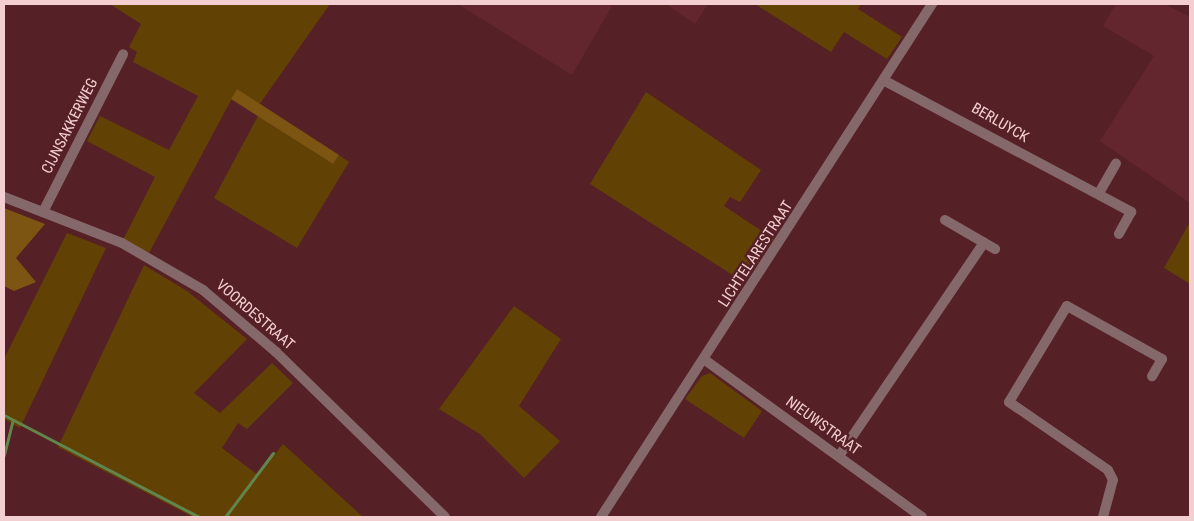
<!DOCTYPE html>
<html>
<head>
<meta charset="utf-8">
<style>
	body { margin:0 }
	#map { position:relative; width:1194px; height:521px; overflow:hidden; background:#562027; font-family:"Roboto Condensed",sans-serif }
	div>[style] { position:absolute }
	.built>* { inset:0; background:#64262e }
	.green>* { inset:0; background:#624105 }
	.forest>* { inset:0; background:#7c5512 }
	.stream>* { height:3px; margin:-1.5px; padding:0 1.5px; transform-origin:1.5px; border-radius:1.5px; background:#60864c }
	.minor>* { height:10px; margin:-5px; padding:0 5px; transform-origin:5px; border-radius:5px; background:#85696a }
	.tertiary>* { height:10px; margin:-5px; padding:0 5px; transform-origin:5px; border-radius:5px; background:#85696a }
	span { translate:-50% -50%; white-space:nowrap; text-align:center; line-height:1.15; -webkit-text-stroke:5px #562027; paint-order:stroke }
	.street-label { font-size:15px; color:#f3cfd1 }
	.frame { position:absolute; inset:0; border:5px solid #f3cfd1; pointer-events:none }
</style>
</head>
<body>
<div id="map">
	<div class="built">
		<i style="clip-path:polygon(458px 4px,613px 4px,572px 75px)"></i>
		<i style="clip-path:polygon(666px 4px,708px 4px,695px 24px)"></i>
		<i style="clip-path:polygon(1116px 4px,1165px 4px,1190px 17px,1190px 203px,1100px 141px,1154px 56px,1103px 26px)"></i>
	</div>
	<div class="green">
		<i style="clip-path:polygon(110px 4px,330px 4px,259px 105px,237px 89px,149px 253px,123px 240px,155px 177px,87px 141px,100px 116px,169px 150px,198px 96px,133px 62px,137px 52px,129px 47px,141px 24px)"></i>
		<i style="clip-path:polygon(755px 4px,861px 4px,858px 9px,902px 37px,887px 59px,844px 32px,831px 52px)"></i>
		<i style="clip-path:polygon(646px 92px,761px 170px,740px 202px,730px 197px,724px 206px,774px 239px,745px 283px,590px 184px)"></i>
		<i style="clip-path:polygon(258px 116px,333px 164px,339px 155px,349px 162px,297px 248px,214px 198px)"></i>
		<i style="clip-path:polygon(1190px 222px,1190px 284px,1164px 268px)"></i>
		<i style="clip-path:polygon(67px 233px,106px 248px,20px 428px,4px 419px,4px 359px)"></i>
		<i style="clip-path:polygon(144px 265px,187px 291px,247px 339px,194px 393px,220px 413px,272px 363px,293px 383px,247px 429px,238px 423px,222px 448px,258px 475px,283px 444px,363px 517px,193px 517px,58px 447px)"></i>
		<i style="clip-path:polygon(514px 306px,561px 339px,519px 406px,560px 441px,524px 478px,480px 434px,439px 409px)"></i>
		<i style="clip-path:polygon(710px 373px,762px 411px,744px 438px,685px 399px,702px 376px)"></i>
	</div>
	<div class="forest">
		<i style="clip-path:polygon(237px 89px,339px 155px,333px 164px,231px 99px)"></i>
		<i style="clip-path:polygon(4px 208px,45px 224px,16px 258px,36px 282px,14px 291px,4px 286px)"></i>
	</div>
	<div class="stream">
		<i style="left:4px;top:415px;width:220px;rotate:27.6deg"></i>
		<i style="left:4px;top:455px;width:34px;rotate:-76deg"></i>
		<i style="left:225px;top:517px;width:80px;rotate:-53.1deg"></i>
	</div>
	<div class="minor">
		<i style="left:885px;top:81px;width:279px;rotate:28deg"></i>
		<i style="left:1131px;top:212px;width:25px;rotate:119deg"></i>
		<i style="left:1099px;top:193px;width:34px;rotate:-60deg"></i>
		<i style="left:43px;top:212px;width:177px;rotate:-63.1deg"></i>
		<i style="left:945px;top:220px;width:58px;rotate:30.1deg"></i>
		<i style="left:705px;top:360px;width:268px;rotate:35.9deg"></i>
		<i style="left:839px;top:456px;width:258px;rotate:-55.8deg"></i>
		<i style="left:601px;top:517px;width:611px;rotate:-57.17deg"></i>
		<i style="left:1103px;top:517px;width:38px;rotate:-75deg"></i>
		<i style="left:1113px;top:480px;width:11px;rotate:-117deg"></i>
		<i style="left:1108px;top:470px;width:120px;rotate:-145.5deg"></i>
		<i style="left:1009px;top:402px;width:112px;rotate:-58.9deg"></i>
		<i style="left:1067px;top:306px;width:109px;rotate:29.2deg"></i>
		<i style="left:1162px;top:359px;width:20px;rotate:120deg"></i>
	</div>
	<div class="tertiary">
		<i style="left:4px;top:197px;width:127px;rotate:21.3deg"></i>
		<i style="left:122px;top:243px;width:94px;rotate:30.1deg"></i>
		<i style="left:203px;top:290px;width:96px;rotate:40.3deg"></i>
		<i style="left:276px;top:352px;width:236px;rotate:44.3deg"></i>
	</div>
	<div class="street-label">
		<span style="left:1000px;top:123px;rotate:30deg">BERLUYCK</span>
		<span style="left:70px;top:126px;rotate:-63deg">CIJNSAKKERWEG</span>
		<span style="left:756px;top:254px;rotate:-57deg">LICHTELARESTRAAT</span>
		<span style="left:255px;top:315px;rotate:41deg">VOORDESTRAAT</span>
		<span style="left:823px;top:426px;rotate:36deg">NIEUWSTRAAT</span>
	</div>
	<div class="frame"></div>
</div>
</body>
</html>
